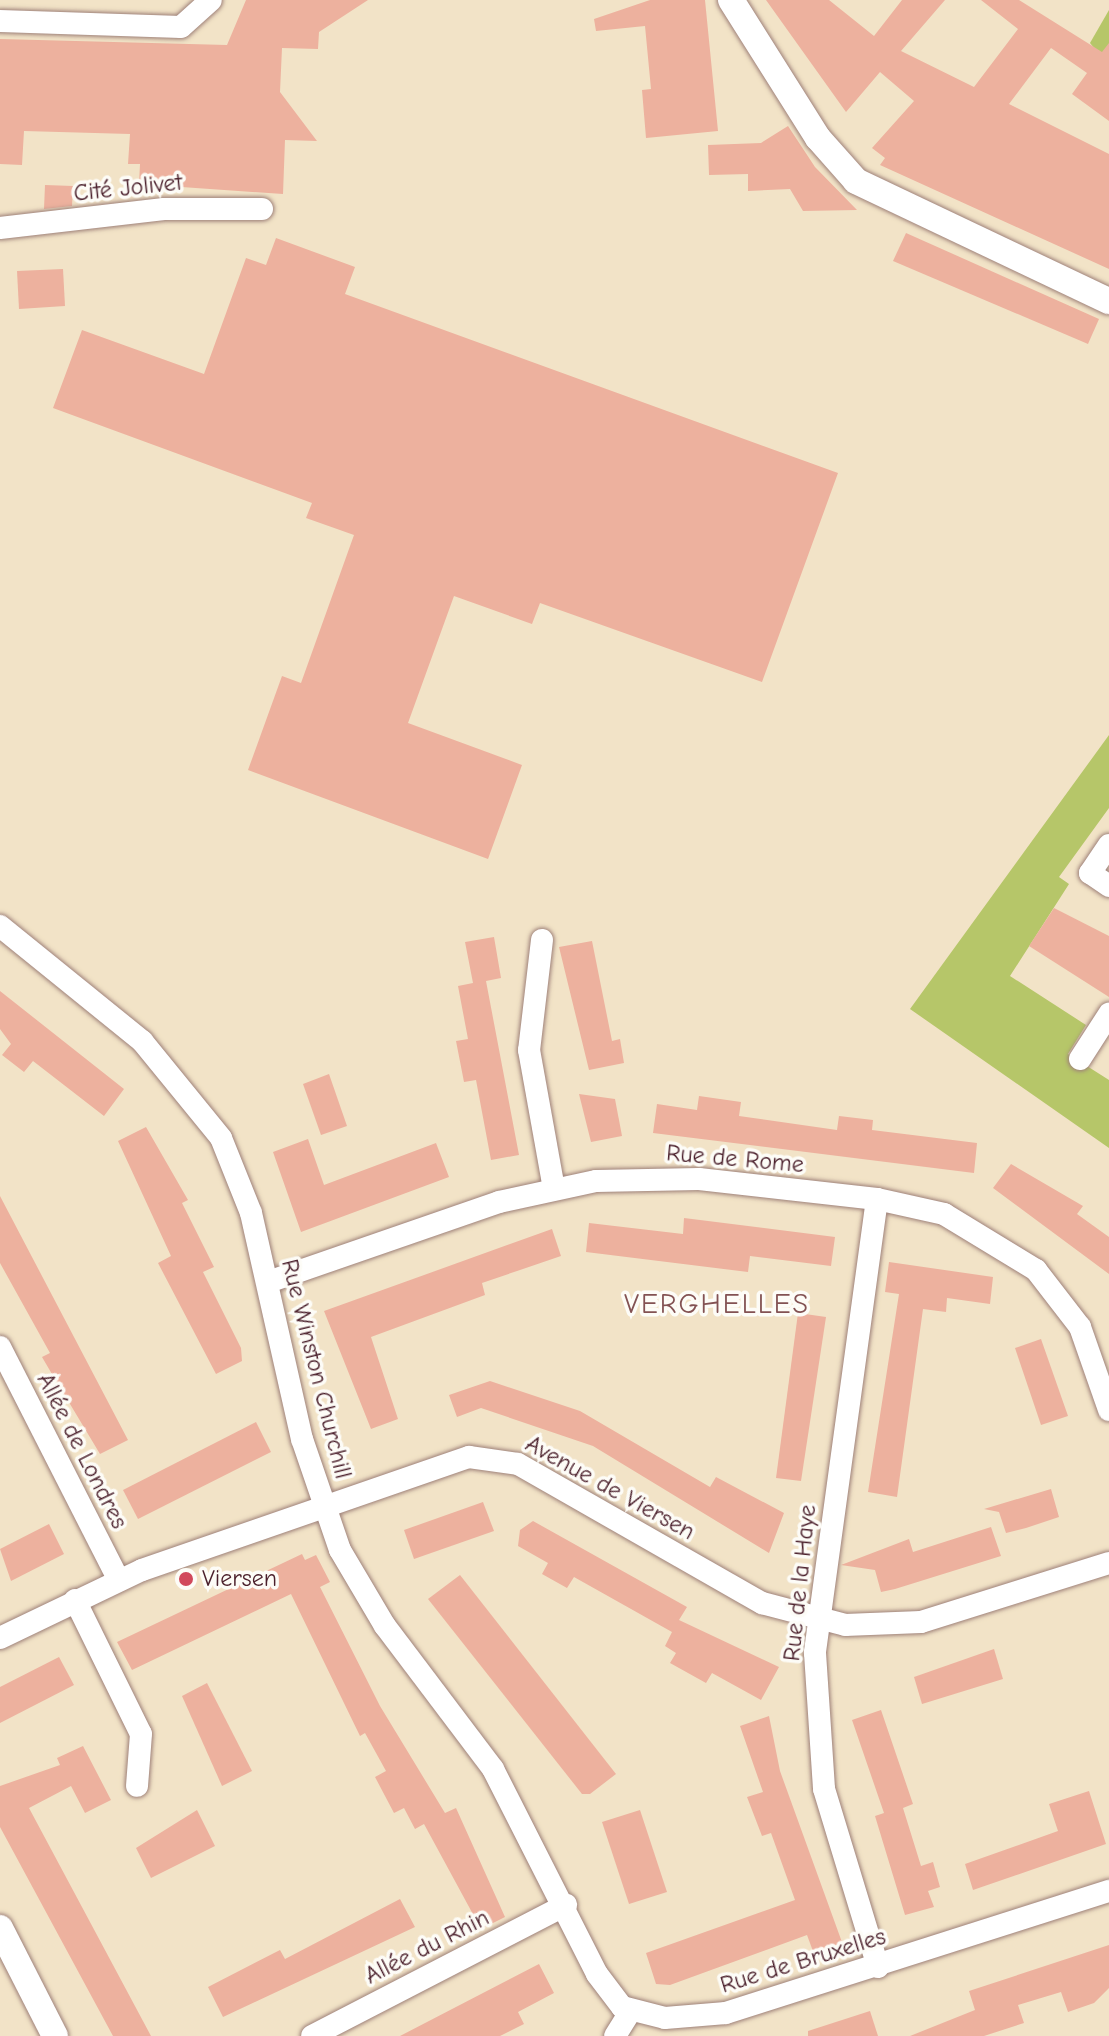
<!DOCTYPE html>
<html>
<head>
<meta charset="utf-8">
<style>
	body { margin:0 }
	#map { position:relative; width:1109px; height:2036px; overflow:hidden; background:#f2e3c7; font-family:"Comic Neue",sans-serif }
	div>[style] { position:absolute }
	.green>* { inset:0; background:#b6c669 }
	.building>* { inset:0; background:#edb19e }
	.roads { filter:drop-shadow(0 0 2px #9e8179) drop-shadow(0 0 2px #9e8179) }
	.minor>* { height:22px; margin:-11px; padding:0 11px; transform-origin:11px; border-radius:11px; background:#fff }
	.tertiary>* { height:26px; margin:-13px; padding:0 13px; transform-origin:13px; border-radius:13px; background:#fff }
	.dots>* { width:22px; height:22px; translate:-50% -50%; box-sizing:border-box; border:4px solid #fdfcf7; border-radius:50% }
	span { translate:-50% -50%; white-space:nowrap; text-align:center; line-height:1.15; -webkit-text-stroke:7px #fdfcf7; paint-order:stroke }
	.street-label { font-size:24px; color:#4a1f2b }
	.poi-label { font-size:24px; color:#4a1f2b }
	.left { translate:0 -50%; text-align:left }
	.quarter-label { font-size:28px; color:#835253; letter-spacing:2px }
</style>
</head>
<body>
<div id="map">
	<div class="green">
		<i style="clip-path:polygon(1109px 10px,1109px 66px,1090px 43px)"></i>
		<i style="clip-path:polygon(1109px 735px,1109px 808px,1059px 877px,1069px 884px,1010px 976px,1086px 1025px,1068px 1054px,1109px 1080px,1109px 1148px,910px 1009px)"></i>
	</div>
	<div class="building">
		<i style="clip-path:polygon(246px 0,368px 0,319px 32px,318px 49px,282px 48px,280px 92px,317px 141px,285px 140px,283px 194px,139px 184px,140px 164px,128px 164px,130px 134px,24px 131px,22px 165px,0 164px,0 39px,227px 45px)"></i>
		<i style="clip-path:polygon(650px 0,705px 0,718px 131px,646px 138px,642px 90px,651px 89px,645px 26px,596px 31px,594px 19px)"></i>
		<i style="clip-path:polygon(766px 0,829px 0,874px 36px,902px 0,945px 0,901px 51px,974px 87px,1018px 29px,981px 0,1019px 0,1102px 52px,1109px 43px,1109px 121px,1072px 94px,1087px 73px,1051px 48px,1009px 104px,1109px 154px,1109px 269px,880px 165px,885px 158px,872px 148px,914px 101px,880px 72px,846px 112px)"></i>
		<i style="clip-path:polygon(788px 126px,815px 167px,857px 210px,803px 211px,790px 189px,748px 191px,748px 174px,709px 175px,708px 145px,761px 143px)"></i>
		<i style="clip-path:polygon(45px 185px,73px 186px,72px 206px,44px 209px)"></i>
		<i style="clip-path:polygon(906px 233px,1099px 319px,1088px 344px,893px 261px)"></i>
		<i style="clip-path:polygon(276px 238px,355px 267px,345px 294px,838px 473px,762px 682px,540px 603px,532px 624px,454px 596px,408px 723px,522px 765px,488px 859px,248px 770px,282px 676px,301px 683px,354px 535px,306px 518px,312px 503px,53px 408px,82px 330px,204px 374px,246px 258px,266px 265px)"></i>
		<i style="clip-path:polygon(63px 269px,65px 306px,19px 309px,17px 271px)"></i>
		<i style="clip-path:polygon(1054px 908px,1109px 936px,1109px 997px,1029px 946px)"></i>
		<i style="clip-path:polygon(494px 937px,501px 978px,486px 981px,519px 1155px,491px 1160px,476px 1080px,464px 1082px,456px 1041px,468px 1039px,458px 986px,473px 983px,465px 942px)"></i>
		<i style="clip-path:polygon(592px 941px,612px 1041px,620px 1039px,624px 1063px,589px 1070px,559px 947px)"></i>
		<i style="clip-path:polygon(0 991px,124px 1089px,104px 1116px,33px 1061px,24px 1072px,2px 1055px,11px 1044px,0 1029px)"></i>
		<i style="clip-path:polygon(329px 1074px,347px 1126px,321px 1135px,303px 1084px)"></i>
		<i style="clip-path:polygon(579px 1094px,615px 1099px,622px 1136px,591px 1142px)"></i>
		<i style="clip-path:polygon(699px 1096px,741px 1102px,739px 1116px,837px 1130px,839px 1116px,873px 1120px,872px 1130px,977px 1143px,974px 1173px,653px 1133px,657px 1104px,697px 1110px)"></i>
		<i style="clip-path:polygon(146px 1127px,188px 1200px,182px 1203px,214px 1267px,203px 1272px,241px 1348px,242px 1361px,216px 1374px,158px 1263px,171px 1256px,118px 1141px)"></i>
		<i style="clip-path:polygon(308px 1139px,324px 1185px,436px 1143px,449px 1177px,301px 1232px,273px 1152px)"></i>
		<i style="clip-path:polygon(1011px 1164px,1083px 1206px,1077px 1214px,1109px 1237px,1109px 1274px,993px 1188px)"></i>
		<i style="clip-path:polygon(0 1196px,128px 1440px,100px 1454px,49px 1369px,42px 1357px,50px 1353px,0 1263px)"></i>
		<i style="clip-path:polygon(684px 1218px,835px 1237px,831px 1266px,750px 1256px,748px 1272px,586px 1252px,589px 1223px,683px 1234px)"></i>
		<i style="clip-path:polygon(552px 1229px,561px 1256px,482px 1283px,485px 1295px,371px 1337px,398px 1419px,371px 1429px,324px 1311px)"></i>
		<i style="clip-path:polygon(889px 1262px,993px 1277px,990px 1304px,947px 1298px,946px 1312px,923px 1309px,897px 1497px,868px 1492px,899px 1294px,885px 1292px)"></i>
		<i style="clip-path:polygon(798px 1313px,826px 1317px,801px 1481px,776px 1478px)"></i>
		<i style="clip-path:polygon(1041px 1339px,1068px 1416px,1041px 1425px,1015px 1348px)"></i>
		<i style="clip-path:polygon(490px 1381px,580px 1411px,710px 1487px,716px 1477px,784px 1513px,769px 1553px,593px 1446px,481px 1408px,457px 1417px,449px 1395px)"></i>
		<i style="clip-path:polygon(256px 1422px,271px 1452px,138px 1519px,123px 1490px)"></i>
		<i style="clip-path:polygon(1051px 1489px,1059px 1517px,1026px 1528px,1006px 1533px,999px 1512px,984px 1509px)"></i>
		<i style="clip-path:polygon(483px 1502px,494px 1531px,414px 1559px,404px 1530px)"></i>
		<i style="clip-path:polygon(533px 1521px,687px 1607px,679px 1620px,779px 1667px,761px 1700px,712px 1673px,706px 1683px,670px 1663px,676px 1653px,665px 1646px,672px 1632px,574px 1577px,567px 1588px,542px 1574px,548px 1563px,518px 1546px,520px 1530px)"></i>
		<i style="clip-path:polygon(49px 1524px,64px 1554px,11px 1581px,0 1549px)"></i>
		<i style="clip-path:polygon(991px 1527px,1001px 1556px,895px 1589px,881px 1592px,875px 1570px,841px 1565px,909px 1539px,913px 1552px)"></i>
		<i style="clip-path:polygon(302px 1554px,305px 1560px,316px 1555px,330px 1582px,320px 1587px,380px 1706px,445px 1813px,456px 1808px,505px 1917px,481px 1929px,424px 1824px,415px 1829px,404px 1808px,394px 1813px,375px 1777px,386px 1771px,365px 1733px,360px 1736px,291px 1594px,132px 1670px,117px 1642px)"></i>
		<i style="clip-path:polygon(460px 1575px,616px 1774px,590px 1794px,582px 1794px,428px 1599px)"></i>
		<i style="clip-path:polygon(994px 1649px,1003px 1679px,922px 1704px,914px 1677px)"></i>
		<i style="clip-path:polygon(59px 1657px,74px 1685px,0 1723px,0 1687px)"></i>
		<i style="clip-path:polygon(207px 1683px,252px 1771px,222px 1786px,182px 1696px)"></i>
		<i style="clip-path:polygon(881px 1710px,913px 1804px,903px 1808px,921px 1866px,933px 1862px,940px 1887px,928px 1891px,934px 1907px,905px 1915px,875px 1816px,884px 1813px,852px 1720px)"></i>
		<i style="clip-path:polygon(769px 1716px,780px 1771px,843px 1945px,814px 1954px,807px 1935px,670px 1985px,656px 1984px,646px 1953px,795px 1900px,771px 1833px,762px 1836px,747px 1797px,763px 1792px,740px 1726px)"></i>
		<i style="clip-path:polygon(83px 1746px,111px 1800px,85px 1813px,71px 1786px,29px 1808px,151px 2036px,113px 2036px,0 1827px,0 1786px,60px 1765px,57px 1758px)"></i>
		<i style="clip-path:polygon(1089px 1791px,1106px 1844px,973px 1890px,965px 1864px,1058px 1831px,1049px 1804px)"></i>
		<i style="clip-path:polygon(197px 1810px,215px 1846px,151px 1878px,136px 1848px)"></i>
		<i style="clip-path:polygon(640px 1810px,667px 1892px,629px 1904px,602px 1822px)"></i>
		<i style="clip-path:polygon(400px 1899px,415px 1927px,223px 2017px,208px 1987px,280px 1950px,285px 1959px)"></i>
		<i style="clip-path:polygon(1109px 1945px,1109px 1988px,1094px 2003px,1068px 2012px,1061px 1992px,1018px 2005px,1024px 2023px,984px 2036px,910px 2036px,975px 2010px,969px 1991px)"></i>
		<i style="clip-path:polygon(539px 1964px,554px 1993px,518px 2012px,524px 2024px,500px 2036px,400px 2036px)"></i>
		<i style="clip-path:polygon(870px 2011px,878px 2036px,808px 2036px,808px 2031px)"></i>
	</div>
	<div class="roads">
		<div class="minor">
			<i style="left:0;top:21px;width:181px;rotate:1.9deg"></i>
			<i style="left:181px;top:27px;width:40px;rotate:-42deg"></i>
			<i style="left:0;top:228px;width:165px;rotate:-6.6deg"></i>
			<i style="left:164px;top:209px;width:98px"></i>
			<i style="left:1109px;top:845px;width:34px;rotate:124deg"></i>
			<i style="left:1090px;top:873px;width:23px;rotate:34deg"></i>
			<i style="left:0;top:926px;width:183px;rotate:39deg"></i>
			<i style="left:142px;top:1041px;width:125px;rotate:50.8deg"></i>
			<i style="left:221px;top:1138px;width:81px;rotate:68.2deg"></i>
			<i style="left:251px;top:1213px;width:232px;rotate:77.3deg"></i>
			<i style="left:302px;top:1439px;width:117px;rotate:71.1deg"></i>
			<i style="left:340px;top:1550px;width:88px;rotate:59.4deg"></i>
			<i style="left:385px;top:1626px;width:179px;rotate:52.9deg"></i>
			<i style="left:493px;top:1769px;width:230px;rotate:63.1deg"></i>
			<i style="left:597px;top:1974px;width:41px;rotate:52.9deg"></i>
			<i style="left:622px;top:2007px;width:44px;rotate:14.3deg"></i>
			<i style="left:665px;top:2018px;width:61px;rotate:-4.7deg"></i>
			<i style="left:726px;top:2013px;width:402px;rotate:-17.7deg"></i>
			<i style="left:542px;top:940px;width:111px;rotate:96.7deg"></i>
			<i style="left:529px;top:1050px;width:141px;rotate:79.8deg"></i>
			<i style="left:1080px;top:1059px;width:54px;rotate:-57.2deg"></i>
			<i style="left:877px;top:1199px;width:458px;rotate:97.8deg"></i>
			<i style="left:815px;top:1653px;width:136px;rotate:86.2deg"></i>
			<i style="left:824px;top:1789px;width:186px;rotate:73.1deg"></i>
			<i style="left:268px;top:1282px;width:244px;rotate:-19.1deg"></i>
			<i style="left:499px;top:1202px;width:99px;rotate:-12.2deg"></i>
			<i style="left:596px;top:1181px;width:103px;rotate:-1.1deg"></i>
			<i style="left:699px;top:1179px;width:179px;rotate:6.4deg"></i>
			<i style="left:877px;top:1199px;width:69px;rotate:12.6deg"></i>
			<i style="left:944px;top:1214px;width:108px;rotate:31.3deg"></i>
			<i style="left:1036px;top:1270px;width:72px;rotate:52.3deg"></i>
			<i style="left:1080px;top:1327px;width:88px;rotate:70.7deg"></i>
			<i style="left:0;top:1347px;width:260px;rotate:63deg"></i>
			<i style="left:75px;top:1600px;width:149px;rotate:63.8deg"></i>
			<i style="left:141px;top:1734px;width:52px;rotate:94.4deg"></i>
			<i style="left:0;top:1638px;width:157px;rotate:-25.6deg"></i>
			<i style="left:142px;top:1570px;width:346px;rotate:-19.1deg"></i>
			<i style="left:469px;top:1457px;width:49px;rotate:8.1deg"></i>
			<i style="left:518px;top:1464px;width:281px;rotate:29.7deg"></i>
			<i style="left:762px;top:1603px;width:86px;rotate:14.8deg"></i>
			<i style="left:845px;top:1625px;width:76px;rotate:-2.3deg"></i>
			<i style="left:921px;top:1622px;width:197px;rotate:-17.4deg"></i>
			<i style="left:312px;top:2036px;width:286px;rotate:-27.3deg"></i>
			<i style="left:615px;top:2036px;width:28px;rotate:-58deg"></i>
		</div>
		<div class="tertiary">
			<i style="left:731px;top:0;width:163px;rotate:57.8deg"></i>
			<i style="left:818px;top:138px;width:57px;rotate:48.5deg"></i>
			<i style="left:856px;top:181px;width:280px;rotate:25.4deg"></i>
			<i style="left:0;top:1928px;width:121px;rotate:63deg"></i>
		</div>
	</div>
	<div class="dots">
		<i style="left:186px;top:1579px;background:#d1495b"></i>
	</div>
	<div class="street-label">
		<span style="left:128px;top:188px;rotate:-6deg">Cité Jolivet</span>
		<span style="left:735px;top:1159px;rotate:5deg">Rue de Rome</span>
		<span style="left:316px;top:1369px;rotate:76deg">Rue Winston Churchill</span>
		<span style="left:82px;top:1451px;rotate:63deg">Allée de Londres</span>
		<span style="left:610px;top:1488px;rotate:29deg">Avenue de Viersen</span>
		<span style="left:800px;top:1583px;rotate:-84deg">Rue de la Haye</span>
		<span style="left:427px;top:1947px;rotate:-27deg">Allée du Rhin</span>
		<span style="left:803px;top:1961px;rotate:-17deg">Rue de Bruxelles</span>
	</div>
	<div class="poi-label">
		<span class="left" style="left:202px;top:1579px">Viersen</span>
	</div>
	<div class="quarter-label">
		<span style="left:717px;top:1304px">VERGHELLES</span>
	</div>
</div>
</body>
</html>
